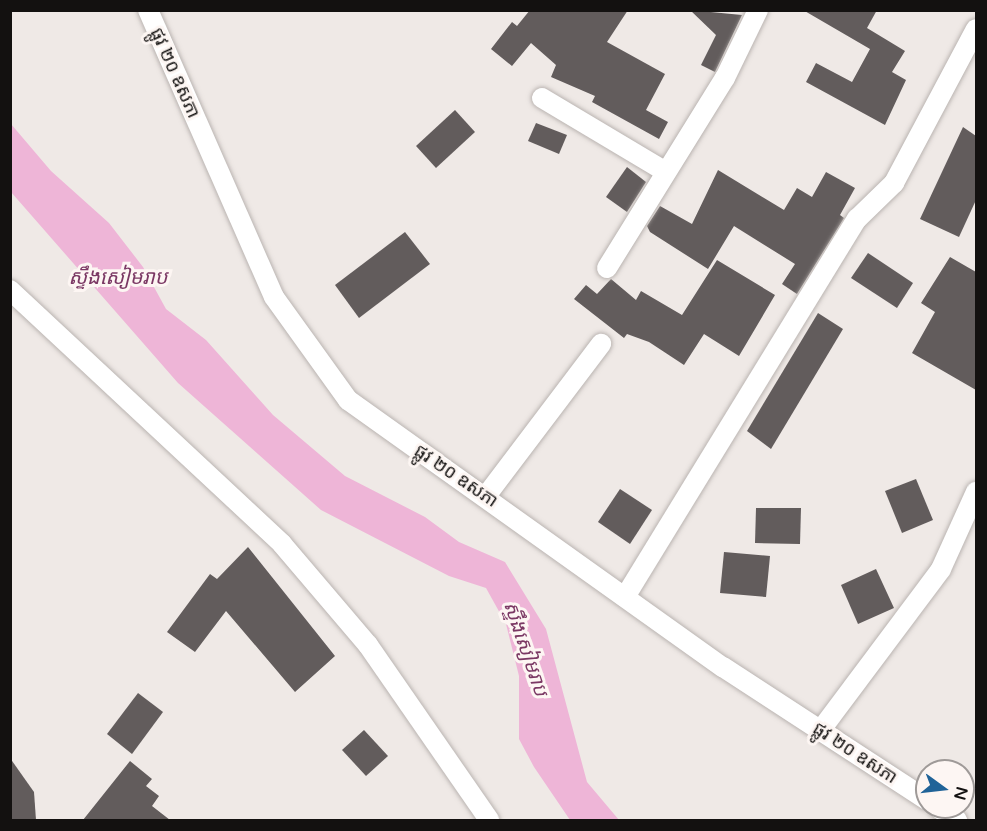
<!DOCTYPE html>
<html>
<head>
<meta charset="utf-8">
<style>
	body { margin:0 }
	#map { position:relative; width:987px; height:831px; overflow:hidden; background:#efe9e6; font-family:"Varela Round","Noto Sans Khmer",sans-serif }
	div>[style] { position:absolute }
	.water>* { inset:0; background:#eeb5d7 }
	.building>* { inset:0; background:#625c5c }
	.roads { filter:drop-shadow(0 0 2px #bab4b1) drop-shadow(0 0 2px #bab4b1) }
	.minor>* { height:20px; margin:-10px; padding:0 10px; transform-origin:10px; border-radius:10px; background:#fff }
	span { translate:-50% -50%; white-space:nowrap; text-align:center; line-height:1.15; -webkit-text-stroke:6px #fdf6f3; paint-order:stroke }
	.street-label { font-size:18px; color:#131110 }
	.water-label { font-size:20px; color:#7b3864; font-style:italic }
	.frame { position:absolute; inset:0; border:12px solid #131110; pointer-events:none }
	.north { position:absolute; left:915px; top:759px; width:60px; height:60px; box-sizing:border-box; background:#fdf6f3; border:2px solid #9f9a98; border-radius:50%; rotate:105deg; font-size:16px; font-weight:700; line-height:24px; text-align:center; color:#131110 }
	.north::after { content:''; display:block; margin:auto; width:21px; height:27px; background:#206398; clip-path:polygon(50% 0,100% 100%,50% 72%,0 100%) }
</style>
</head>
<body>
<div id="map">
	<div class="water">
		<i style="clip-path:polygon(11px 124px,51px 171px,109px 223px,143px 267px,166px 309px,206px 340px,273px 415px,345px 476px,425px 517px,459px 542px,505px 562px,546px 629px,587px 782px,619px 820px,570px 820px,534px 767px,519px 739px,519px 676px,506px 624px,486px 588px,449px 576px,321px 510px,178px 383px,11px 192px)"></i>
	</div>
	<div class="building">
		<i style="clip-path:polygon(530px 10px,628px 10px,607px 42px,665px 74px,646px 110px,668px 122px,659px 139px,592px 102px,595px 96px,551px 77px,556px 65px,531px 43px,512px 66px,491px 49px,512px 22px,517px 26px)"></i>
		<i style="clip-path:polygon(690px 10px,742px 15px,715px 72px,701px 65px,716px 35px)"></i>
		<i style="clip-path:polygon(803px 10px,877px 10px,867px 28px,905px 51px,892px 72px,906px 80px,885px 125px,806px 82px,816px 63px,852px 82px,870px 49px)"></i>
		<i style="clip-path:polygon(455px 110px,475px 132px,436px 168px,416px 146px)"></i>
		<i style="clip-path:polygon(536px 123px,567px 135px,559px 154px,528px 141px)"></i>
		<i style="clip-path:polygon(963px 127px,976px 136px,976px 200px,959px 237px,920px 219px)"></i>
		<i style="clip-path:polygon(627px 167px,646px 182px,627px 212px,606px 197px)"></i>
		<i style="clip-path:polygon(718px 170px,784px 210px,797px 188px,812px 197px,826px 172px,855px 188px,840px 215px,844px 218px,797px 294px,782px 284px,795px 264px,734px 226px,708px 269px,650px 232px,647px 226px,660px 206px,692px 224px)"></i>
		<i style="clip-path:polygon(405px 232px,430px 264px,359px 318px,335px 285px)"></i>
		<i style="clip-path:polygon(868px 253px,913px 283px,897px 308px,851px 278px)"></i>
		<i style="clip-path:polygon(950px 257px,976px 272px,976px 390px,912px 353px,935px 312px,921px 303px)"></i>
		<i style="clip-path:polygon(717px 260px,775px 295px,739px 356px,704px 334px,684px 365px,649px 342px,627px 334px,624px 338px,574px 299px,586px 285px,597px 294px,611px 279px,636px 300px,641px 291px,682px 315px)"></i>
		<i style="clip-path:polygon(818px 313px,843px 329px,771px 449px,747px 431px)"></i>
		<i style="clip-path:polygon(916px 479px,933px 520px,902px 533px,885px 491px)"></i>
		<i style="clip-path:polygon(620px 489px,652px 510px,630px 544px,598px 522px)"></i>
		<i style="clip-path:polygon(756px 508px,801px 508px,800px 544px,755px 543px)"></i>
		<i style="clip-path:polygon(248px 547px,335px 656px,295px 692px,226px 611px,195px 652px,167px 632px,210px 574px,217px 579px)"></i>
		<i style="clip-path:polygon(724px 552px,770px 556px,766px 597px,720px 593px)"></i>
		<i style="clip-path:polygon(876px 569px,894px 608px,858px 624px,841px 585px)"></i>
		<i style="clip-path:polygon(138px 693px,163px 712px,132px 754px,107px 734px)"></i>
		<i style="clip-path:polygon(364px 730px,388px 756px,366px 776px,342px 750px)"></i>
		<i style="clip-path:polygon(10px 758px,34px 792px,36px 820px,10px 820px)"></i>
		<i style="clip-path:polygon(130px 761px,152px 779px,146px 786px,159px 796px,152px 806px,170px 820px,83px 820px)"></i>
	</div>
	<div class="roads">
		<div class="minor">
			<i style="left:148px;top:10px;width:313px;rotate:66.3deg"></i>
			<i style="left:274px;top:297px;width:127px;rotate:54.3deg"></i>
			<i style="left:348px;top:400px;width:460px;rotate:35.5deg"></i>
			<i style="left:723px;top:667px;width:244px;rotate:33.1deg"></i>
			<i style="left:542px;top:98px;width:144px;rotate:30.8deg"></i>
			<i style="left:607px;top:268px;width:224px;rotate:-58.2deg"></i>
			<i style="left:725px;top:78px;width:76px;rotate:-64.1deg"></i>
			<i style="left:10px;top:290px;width:372px;rotate:43deg"></i>
			<i style="left:282px;top:544px;width:133px;rotate:49.6deg"></i>
			<i style="left:368px;top:645px;width:213px;rotate:55.3deg"></i>
			<i style="left:486px;top:496px;width:191px;rotate:-52.9deg"></i>
			<i style="left:625px;top:597px;width:444px;rotate:-58.5deg"></i>
			<i style="left:857px;top:219px;width:52px;rotate:-44.2deg"></i>
			<i style="left:894px;top:183px;width:174px;rotate:-62deg"></i>
			<i style="left:820px;top:731px;width:202px;rotate:-53.2deg"></i>
			<i style="left:941px;top:569px;width:85px;rotate:-65.6deg"></i>
			<i style="left:937px;top:807px;width:24px;rotate:33deg"></i>
		</div>
	</div>
	<div class="street-label">
		<span style="left:175px;top:73px;rotate:66deg">ផ្លូវ ២០ ឧសភា</span>
		<span style="left:456px;top:476px;rotate:34deg">ផ្លូវ ២០ ឧសភា</span>
		<span style="left:855px;top:753px;rotate:33deg">ផ្លូវ ២០ ឧសភា</span>
	</div>
	<div class="water-label">
		<span style="left:118px;top:278px">ស្ទឹងសៀមរាប</span>
		<span style="left:525px;top:649px;rotate:71deg">ស្ទឹងសៀមរាប</span>
	</div>
	<div class="frame"></div>
	<div class="north">N</div>
</div>
</body>
</html>
